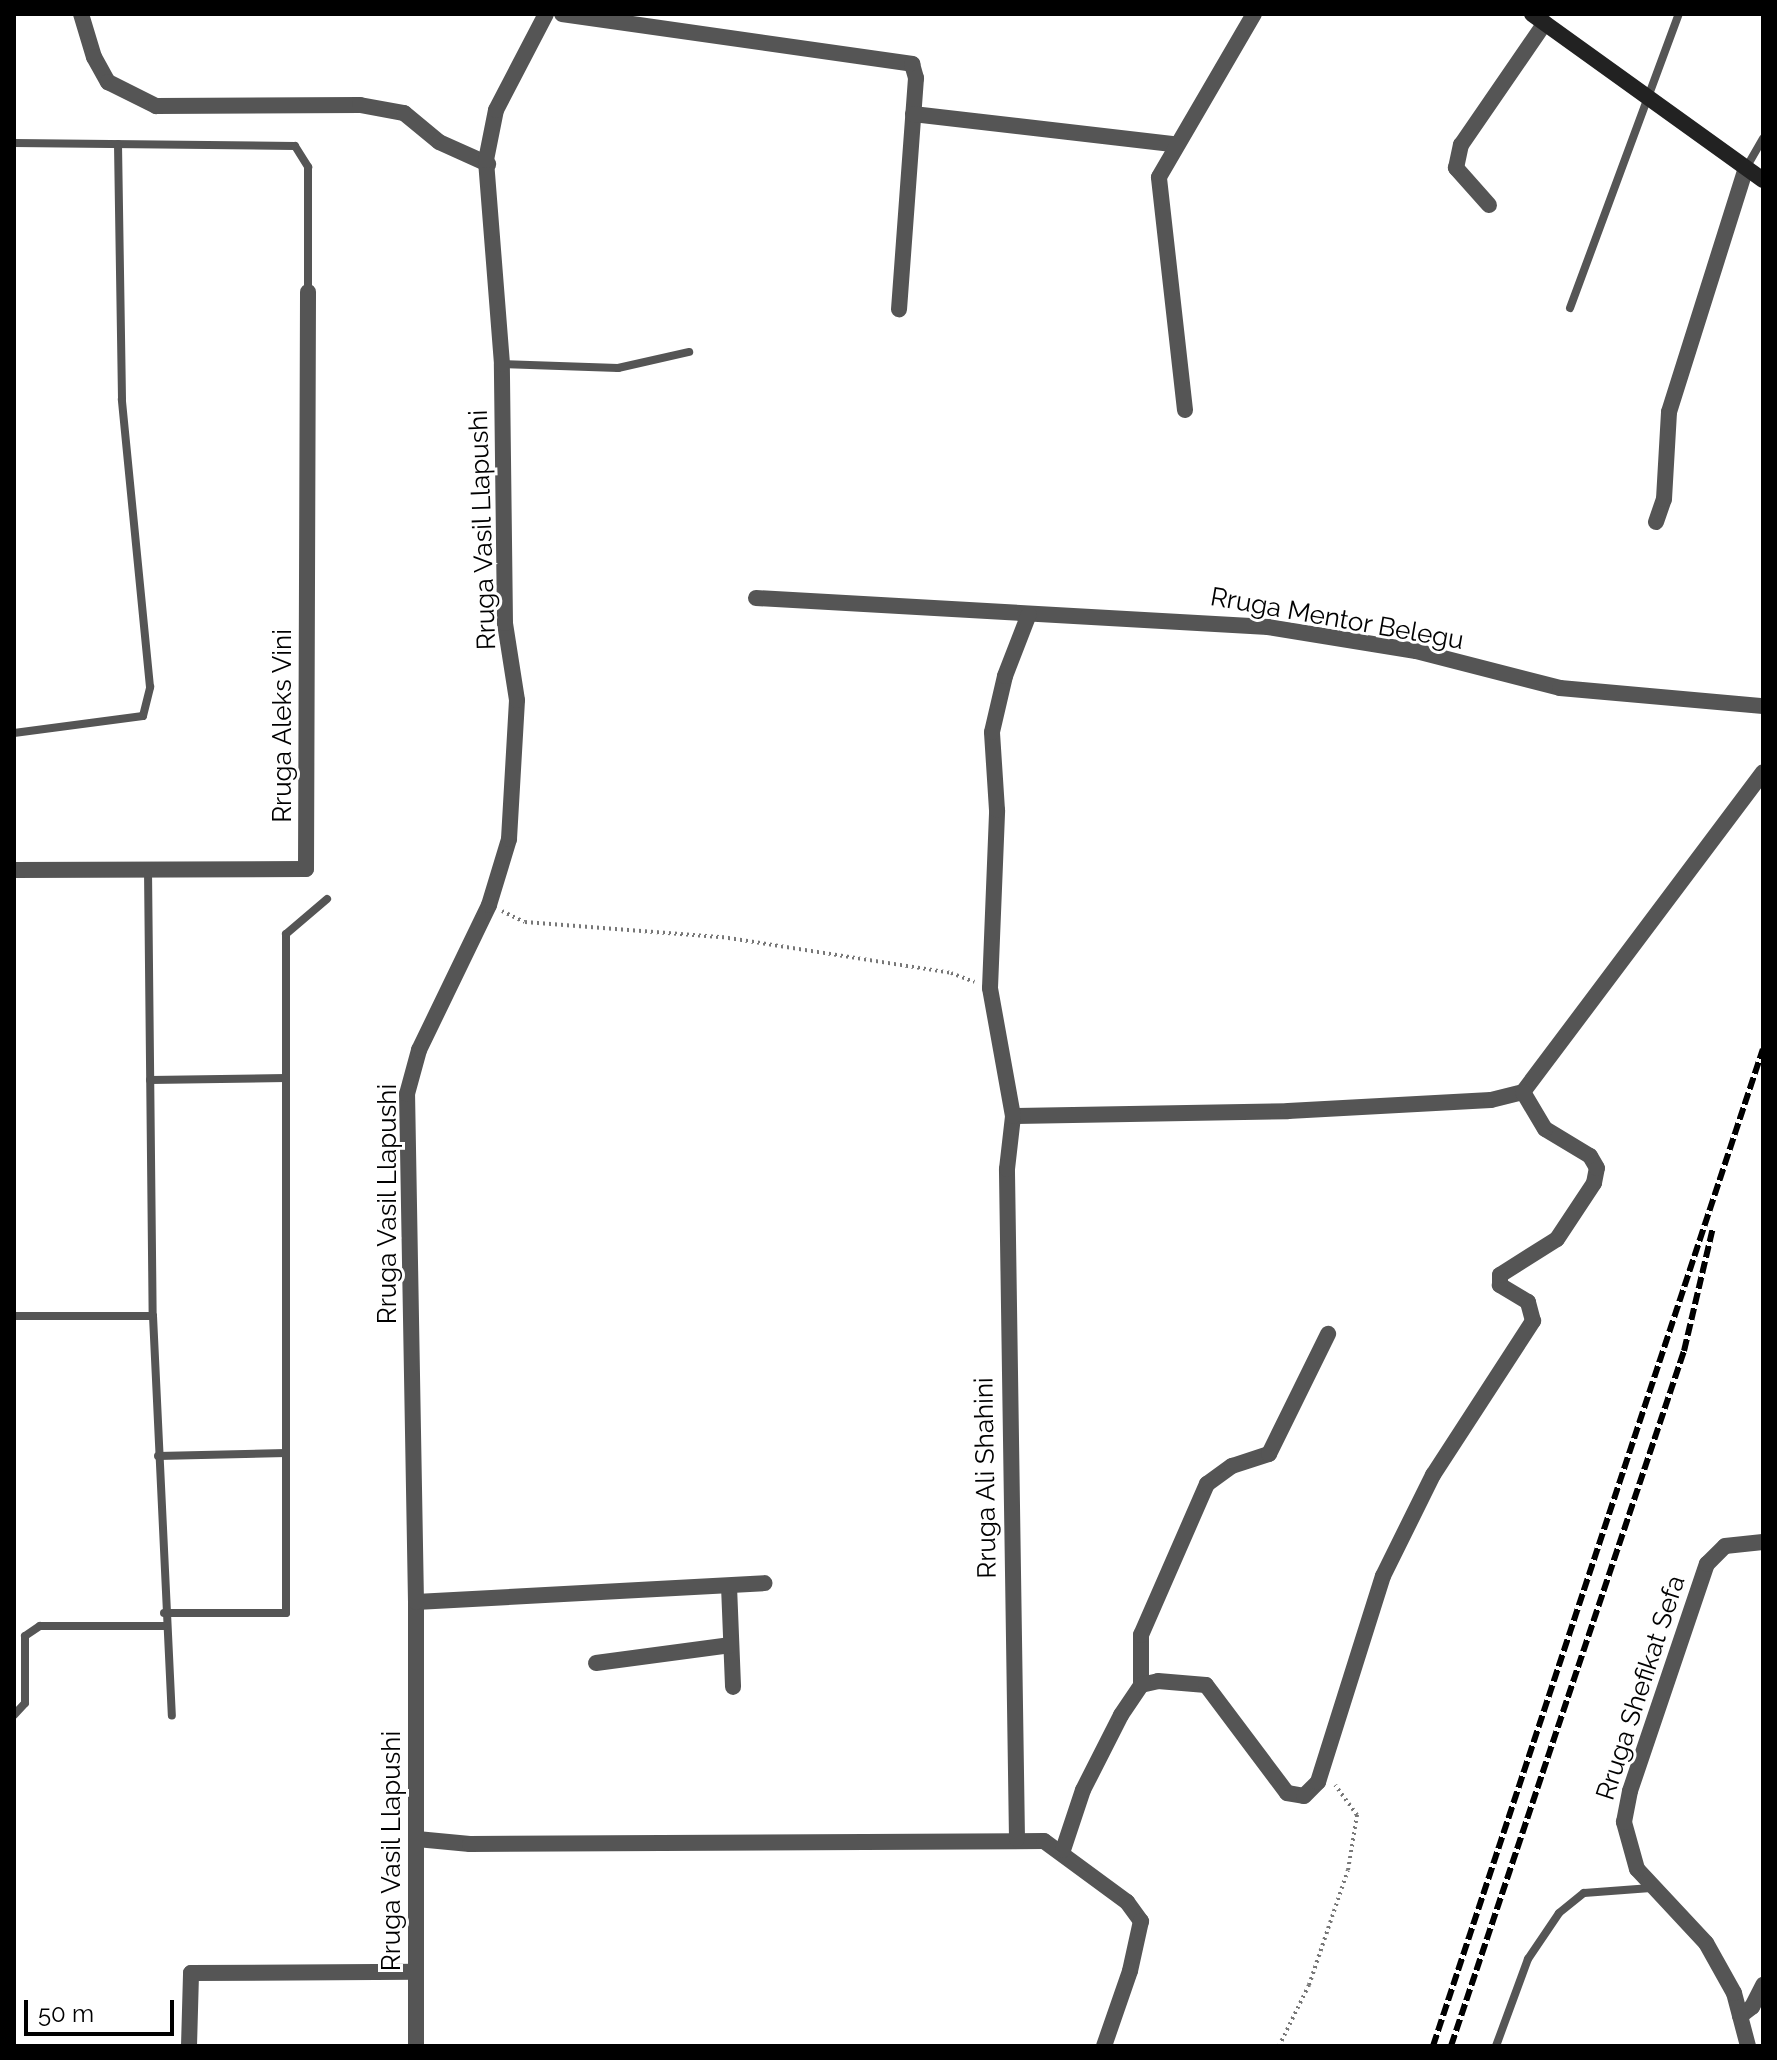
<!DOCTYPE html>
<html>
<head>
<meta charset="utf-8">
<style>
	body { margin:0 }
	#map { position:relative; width:1777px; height:2060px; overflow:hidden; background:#fff; font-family:Raleway,sans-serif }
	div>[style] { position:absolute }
	.path>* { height:4px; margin-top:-2px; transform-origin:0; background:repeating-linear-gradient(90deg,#777 0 2px,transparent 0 6px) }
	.lane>* { height:8px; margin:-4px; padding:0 4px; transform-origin:4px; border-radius:4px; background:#555 }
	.street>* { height:16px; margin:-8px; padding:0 8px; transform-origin:8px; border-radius:8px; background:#555 }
	.secondary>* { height:16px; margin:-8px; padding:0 8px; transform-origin:8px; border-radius:8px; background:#222 }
	.rail>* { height:6px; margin-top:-3px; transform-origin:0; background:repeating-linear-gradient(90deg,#000 0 12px,transparent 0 16px) }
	span { translate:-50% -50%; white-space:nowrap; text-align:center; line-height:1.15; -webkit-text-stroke:6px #fff; paint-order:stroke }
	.street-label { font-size:26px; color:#000 }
	.frame { position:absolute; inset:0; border:16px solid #000; pointer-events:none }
	.scale { position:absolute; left:24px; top:2000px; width:150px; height:36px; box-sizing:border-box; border:4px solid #000; border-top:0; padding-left:10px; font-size:24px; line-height:28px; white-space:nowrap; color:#000; -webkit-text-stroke:6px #fff; paint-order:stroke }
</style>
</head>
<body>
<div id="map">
	<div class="path">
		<i style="left:502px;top:911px;width:25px;rotate:26deg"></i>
		<i style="left:525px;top:922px;width:198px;rotate:4.4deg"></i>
		<i style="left:722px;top:937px;width:232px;rotate:8.9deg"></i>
		<i style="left:951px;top:973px;width:25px;rotate:21deg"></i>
		<i style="left:1279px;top:2046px;width:68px;rotate:-63.8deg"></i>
		<i style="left:1309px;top:1985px;width:121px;rotate:-71.3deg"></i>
		<i style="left:1348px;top:1870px;width:56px;rotate:-80.7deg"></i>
		<i style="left:1357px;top:1815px;width:37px;rotate:-126deg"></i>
	</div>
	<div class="lane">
		<i style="left:14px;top:143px;width:281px;rotate:0.6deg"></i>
		<i style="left:295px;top:146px;width:25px;rotate:58deg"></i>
		<i style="left:308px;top:167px;width:125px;rotate:90deg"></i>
		<i style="left:1746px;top:168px;width:34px;rotate:-60deg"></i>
		<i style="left:1570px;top:308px;width:314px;rotate:-69.7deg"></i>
		<i style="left:502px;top:364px;width:116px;rotate:2deg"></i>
		<i style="left:618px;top:368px;width:73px;rotate:-12.7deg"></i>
		<i style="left:14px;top:733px;width:130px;rotate:-7.5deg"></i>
		<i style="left:143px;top:716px;width:30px;rotate:-76deg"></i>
		<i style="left:150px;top:687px;width:289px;rotate:-95.6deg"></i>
		<i style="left:122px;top:399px;width:255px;rotate:-90.9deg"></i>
		<i style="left:148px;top:870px;width:446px;rotate:89.4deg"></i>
		<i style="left:153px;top:1316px;width:400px;rotate:87.3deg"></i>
		<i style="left:150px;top:1080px;width:136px;rotate:-0.8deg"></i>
		<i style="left:14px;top:1316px;width:139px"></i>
		<i style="left:158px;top:1456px;width:128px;rotate:-1.3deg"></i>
		<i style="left:164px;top:1613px;width:122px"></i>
		<i style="left:286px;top:1613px;width:679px;rotate:-90deg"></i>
		<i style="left:286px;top:934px;width:54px;rotate:-40.5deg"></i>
		<i style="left:14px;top:1715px;width:16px;rotate:-47deg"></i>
		<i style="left:25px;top:1703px;width:67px;rotate:-90deg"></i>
		<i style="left:25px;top:1636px;width:18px;rotate:-34deg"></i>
		<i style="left:40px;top:1626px;width:124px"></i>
		<i style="left:1496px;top:2046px;width:93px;rotate:-69.8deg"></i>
		<i style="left:1528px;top:1959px;width:55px;rotate:-56deg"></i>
		<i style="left:1559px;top:1913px;width:32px;rotate:-39deg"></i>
		<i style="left:1584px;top:1893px;width:67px;rotate:-4.3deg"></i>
	</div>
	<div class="street">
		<i style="left:81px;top:14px;width:45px;rotate:73.2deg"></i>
		<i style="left:94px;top:57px;width:29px;rotate:61deg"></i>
		<i style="left:108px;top:82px;width:54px;rotate:26.6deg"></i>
		<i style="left:156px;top:106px;width:204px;rotate:-0.3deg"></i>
		<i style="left:360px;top:105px;width:45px;rotate:10.3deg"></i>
		<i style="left:404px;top:113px;width:45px;rotate:39.6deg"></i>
		<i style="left:439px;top:142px;width:54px;rotate:24.2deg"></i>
		<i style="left:562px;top:14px;width:354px;rotate:8.1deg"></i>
		<i style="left:912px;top:64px;width:15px;rotate:74deg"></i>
		<i style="left:916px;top:78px;width:232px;rotate:94.2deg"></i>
		<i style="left:913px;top:114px;width:263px;rotate:6.6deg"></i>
		<i style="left:1489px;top:205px;width:50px;rotate:-131.7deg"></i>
		<i style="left:1456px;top:168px;width:24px;rotate:-78deg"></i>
		<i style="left:1461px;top:145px;width:148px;rotate:-55.5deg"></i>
		<i style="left:1185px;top:410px;width:234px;rotate:-96.4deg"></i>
		<i style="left:1159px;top:177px;width:189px;rotate:-59.8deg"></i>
		<i style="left:1656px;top:522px;width:24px;rotate:-71deg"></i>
		<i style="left:1664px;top:499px;width:87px;rotate:-86.7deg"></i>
		<i style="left:1669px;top:412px;width:256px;rotate:-72.5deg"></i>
		<i style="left:756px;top:598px;width:513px;rotate:3.24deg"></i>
		<i style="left:1268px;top:627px;width:150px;rotate:9.2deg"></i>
		<i style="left:1416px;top:651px;width:149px;rotate:14.4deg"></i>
		<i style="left:1560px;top:688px;width:204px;rotate:5.1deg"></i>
		<i style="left:14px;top:870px;width:292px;rotate:-0.2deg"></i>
		<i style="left:306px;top:869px;width:577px;rotate:-89.8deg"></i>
		<i style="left:1013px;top:1116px;width:275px;rotate:-1deg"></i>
		<i style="left:1288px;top:1111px;width:203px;rotate:-3.1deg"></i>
		<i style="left:1491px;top:1100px;width:33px;rotate:-14deg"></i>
		<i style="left:1523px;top:1092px;width:400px;rotate:-53.1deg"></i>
		<i style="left:729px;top:1586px;width:101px;rotate:87.7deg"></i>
		<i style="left:416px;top:1602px;width:349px;rotate:-3.1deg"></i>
		<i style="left:596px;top:1663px;width:136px;rotate:-7.6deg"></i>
		<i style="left:1141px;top:1685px;width:50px;rotate:-90deg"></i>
		<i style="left:1141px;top:1635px;width:165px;rotate:-66.4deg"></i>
		<i style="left:1207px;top:1484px;width:31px;rotate:-36deg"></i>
		<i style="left:1232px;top:1466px;width:39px;rotate:-18deg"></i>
		<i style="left:1269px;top:1454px;width:134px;rotate:-63.8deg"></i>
		<i style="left:417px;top:1839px;width:53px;rotate:5.4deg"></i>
		<i style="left:470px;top:1844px;width:574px;rotate:-0.3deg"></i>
		<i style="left:1044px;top:1841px;width:103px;rotate:36.3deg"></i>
		<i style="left:1127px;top:1902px;width:24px;rotate:54deg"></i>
		<i style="left:1141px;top:1921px;width:51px;rotate:102.4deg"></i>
		<i style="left:1130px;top:1971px;width:79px;rotate:109.1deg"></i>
		<i style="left:1017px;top:1839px;width:670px;rotate:-90.86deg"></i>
		<i style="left:1007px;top:1169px;width:53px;rotate:-83.5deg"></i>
		<i style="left:1013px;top:1116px;width:130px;rotate:-100.2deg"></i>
		<i style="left:990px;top:988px;width:178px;rotate:-87.7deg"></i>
		<i style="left:997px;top:810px;width:78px;rotate:-93.7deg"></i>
		<i style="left:992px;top:732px;width:57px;rotate:-76.9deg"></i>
		<i style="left:1005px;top:676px;width:66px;rotate:-68.8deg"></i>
		<i style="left:1063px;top:1850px;width:63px;rotate:-71.6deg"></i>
		<i style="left:1083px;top:1790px;width:84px;rotate:-63.1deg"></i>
		<i style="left:1121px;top:1715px;width:36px;rotate:-56deg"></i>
		<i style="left:1141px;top:1685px;width:17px;rotate:-13deg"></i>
		<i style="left:1158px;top:1681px;width:48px;rotate:4.8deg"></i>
		<i style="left:1206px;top:1685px;width:135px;rotate:53.1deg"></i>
		<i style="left:1287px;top:1793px;width:17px;rotate:10deg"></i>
		<i style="left:1304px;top:1796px;width:20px;rotate:-45deg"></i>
		<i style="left:1318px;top:1782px;width:216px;rotate:-72.5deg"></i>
		<i style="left:1383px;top:1576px;width:113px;rotate:-63.7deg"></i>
		<i style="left:1433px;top:1475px;width:184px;rotate:-57deg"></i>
		<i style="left:1533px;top:1321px;width:20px;rotate:-105deg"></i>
		<i style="left:1528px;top:1302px;width:33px;rotate:-149deg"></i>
		<i style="left:1500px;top:1285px;width:10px;rotate:-90deg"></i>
		<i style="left:1500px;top:1275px;width:67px;rotate:-32.3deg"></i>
		<i style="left:1557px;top:1239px;width:67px;rotate:-56.5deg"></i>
		<i style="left:1594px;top:1183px;width:15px;rotate:-79deg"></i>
		<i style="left:1597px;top:1168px;width:14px;rotate:-120deg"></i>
		<i style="left:1590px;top:1156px;width:52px;rotate:-149deg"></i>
		<i style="left:1545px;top:1129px;width:43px;rotate:-120.7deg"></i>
		<i style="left:1740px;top:2016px;width:15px;rotate:-37deg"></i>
		<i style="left:1752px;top:2007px;width:25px;rotate:-63deg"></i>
		<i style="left:189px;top:2046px;width:73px;rotate:-88.4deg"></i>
		<i style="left:191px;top:1973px;width:225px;rotate:-0.3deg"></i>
		<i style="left:416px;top:2046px;width:444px;rotate:-90deg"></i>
		<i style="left:416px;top:1602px;width:508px;rotate:-91.01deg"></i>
		<i style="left:407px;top:1094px;width:46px;rotate:-74.7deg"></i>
		<i style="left:419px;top:1050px;width:161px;rotate:-64.2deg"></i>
		<i style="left:489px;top:905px;width:69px;rotate:-73.1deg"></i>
		<i style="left:509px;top:839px;width:139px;rotate:-86.7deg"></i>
		<i style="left:517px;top:700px;width:78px;rotate:-98.9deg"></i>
		<i style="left:505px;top:623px;width:259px;rotate:-90.7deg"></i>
		<i style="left:502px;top:364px;width:205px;rotate:-94.5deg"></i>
		<i style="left:486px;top:160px;width:51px;rotate:-78.7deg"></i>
		<i style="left:496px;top:110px;width:108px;rotate:-62.5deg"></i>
		<i style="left:1748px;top:2046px;width:55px;rotate:-104.8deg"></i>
		<i style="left:1734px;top:1993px;width:57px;rotate:-119.2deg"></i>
		<i style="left:1706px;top:1943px;width:101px;rotate:-133deg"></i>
		<i style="left:1637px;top:1869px;width:49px;rotate:-105.5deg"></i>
		<i style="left:1624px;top:1822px;width:32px;rotate:-79deg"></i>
		<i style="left:1630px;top:1791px;width:240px;rotate:-71.3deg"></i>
		<i style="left:1707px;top:1564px;width:25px;rotate:-45deg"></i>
		<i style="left:1725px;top:1546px;width:38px;rotate:-6deg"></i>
	</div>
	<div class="secondary">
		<i style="left:1532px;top:14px;width:284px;rotate:35.7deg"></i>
	</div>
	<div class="rail">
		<i style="left:1433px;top:2046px;width:1050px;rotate:-71.69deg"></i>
		<i style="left:1451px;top:2046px;width:733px;rotate:-71.47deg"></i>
		<i style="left:1684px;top:1351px;width:127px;rotate:-76.8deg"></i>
	</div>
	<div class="street-label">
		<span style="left:483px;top:530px;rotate:-92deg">Rruga Vasil Llapushi</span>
		<span style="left:1337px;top:619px;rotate:10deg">Rruga Mentor Belegu</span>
		<span style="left:283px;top:726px;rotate:-90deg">Rruga Aleks Vini</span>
		<span style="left:388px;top:1204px;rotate:-90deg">Rruga Vasil Llapushi</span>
		<span style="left:986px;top:1478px;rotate:-91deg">Rruga Ali Shahini</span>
		<span style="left:1641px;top:1688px;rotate:-72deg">Rruga Shefikat Sefa</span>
		<span style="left:392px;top:1851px;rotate:-90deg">Rruga Vasil Llapushi</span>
	</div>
	<div class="frame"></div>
	<div class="scale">50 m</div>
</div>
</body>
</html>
